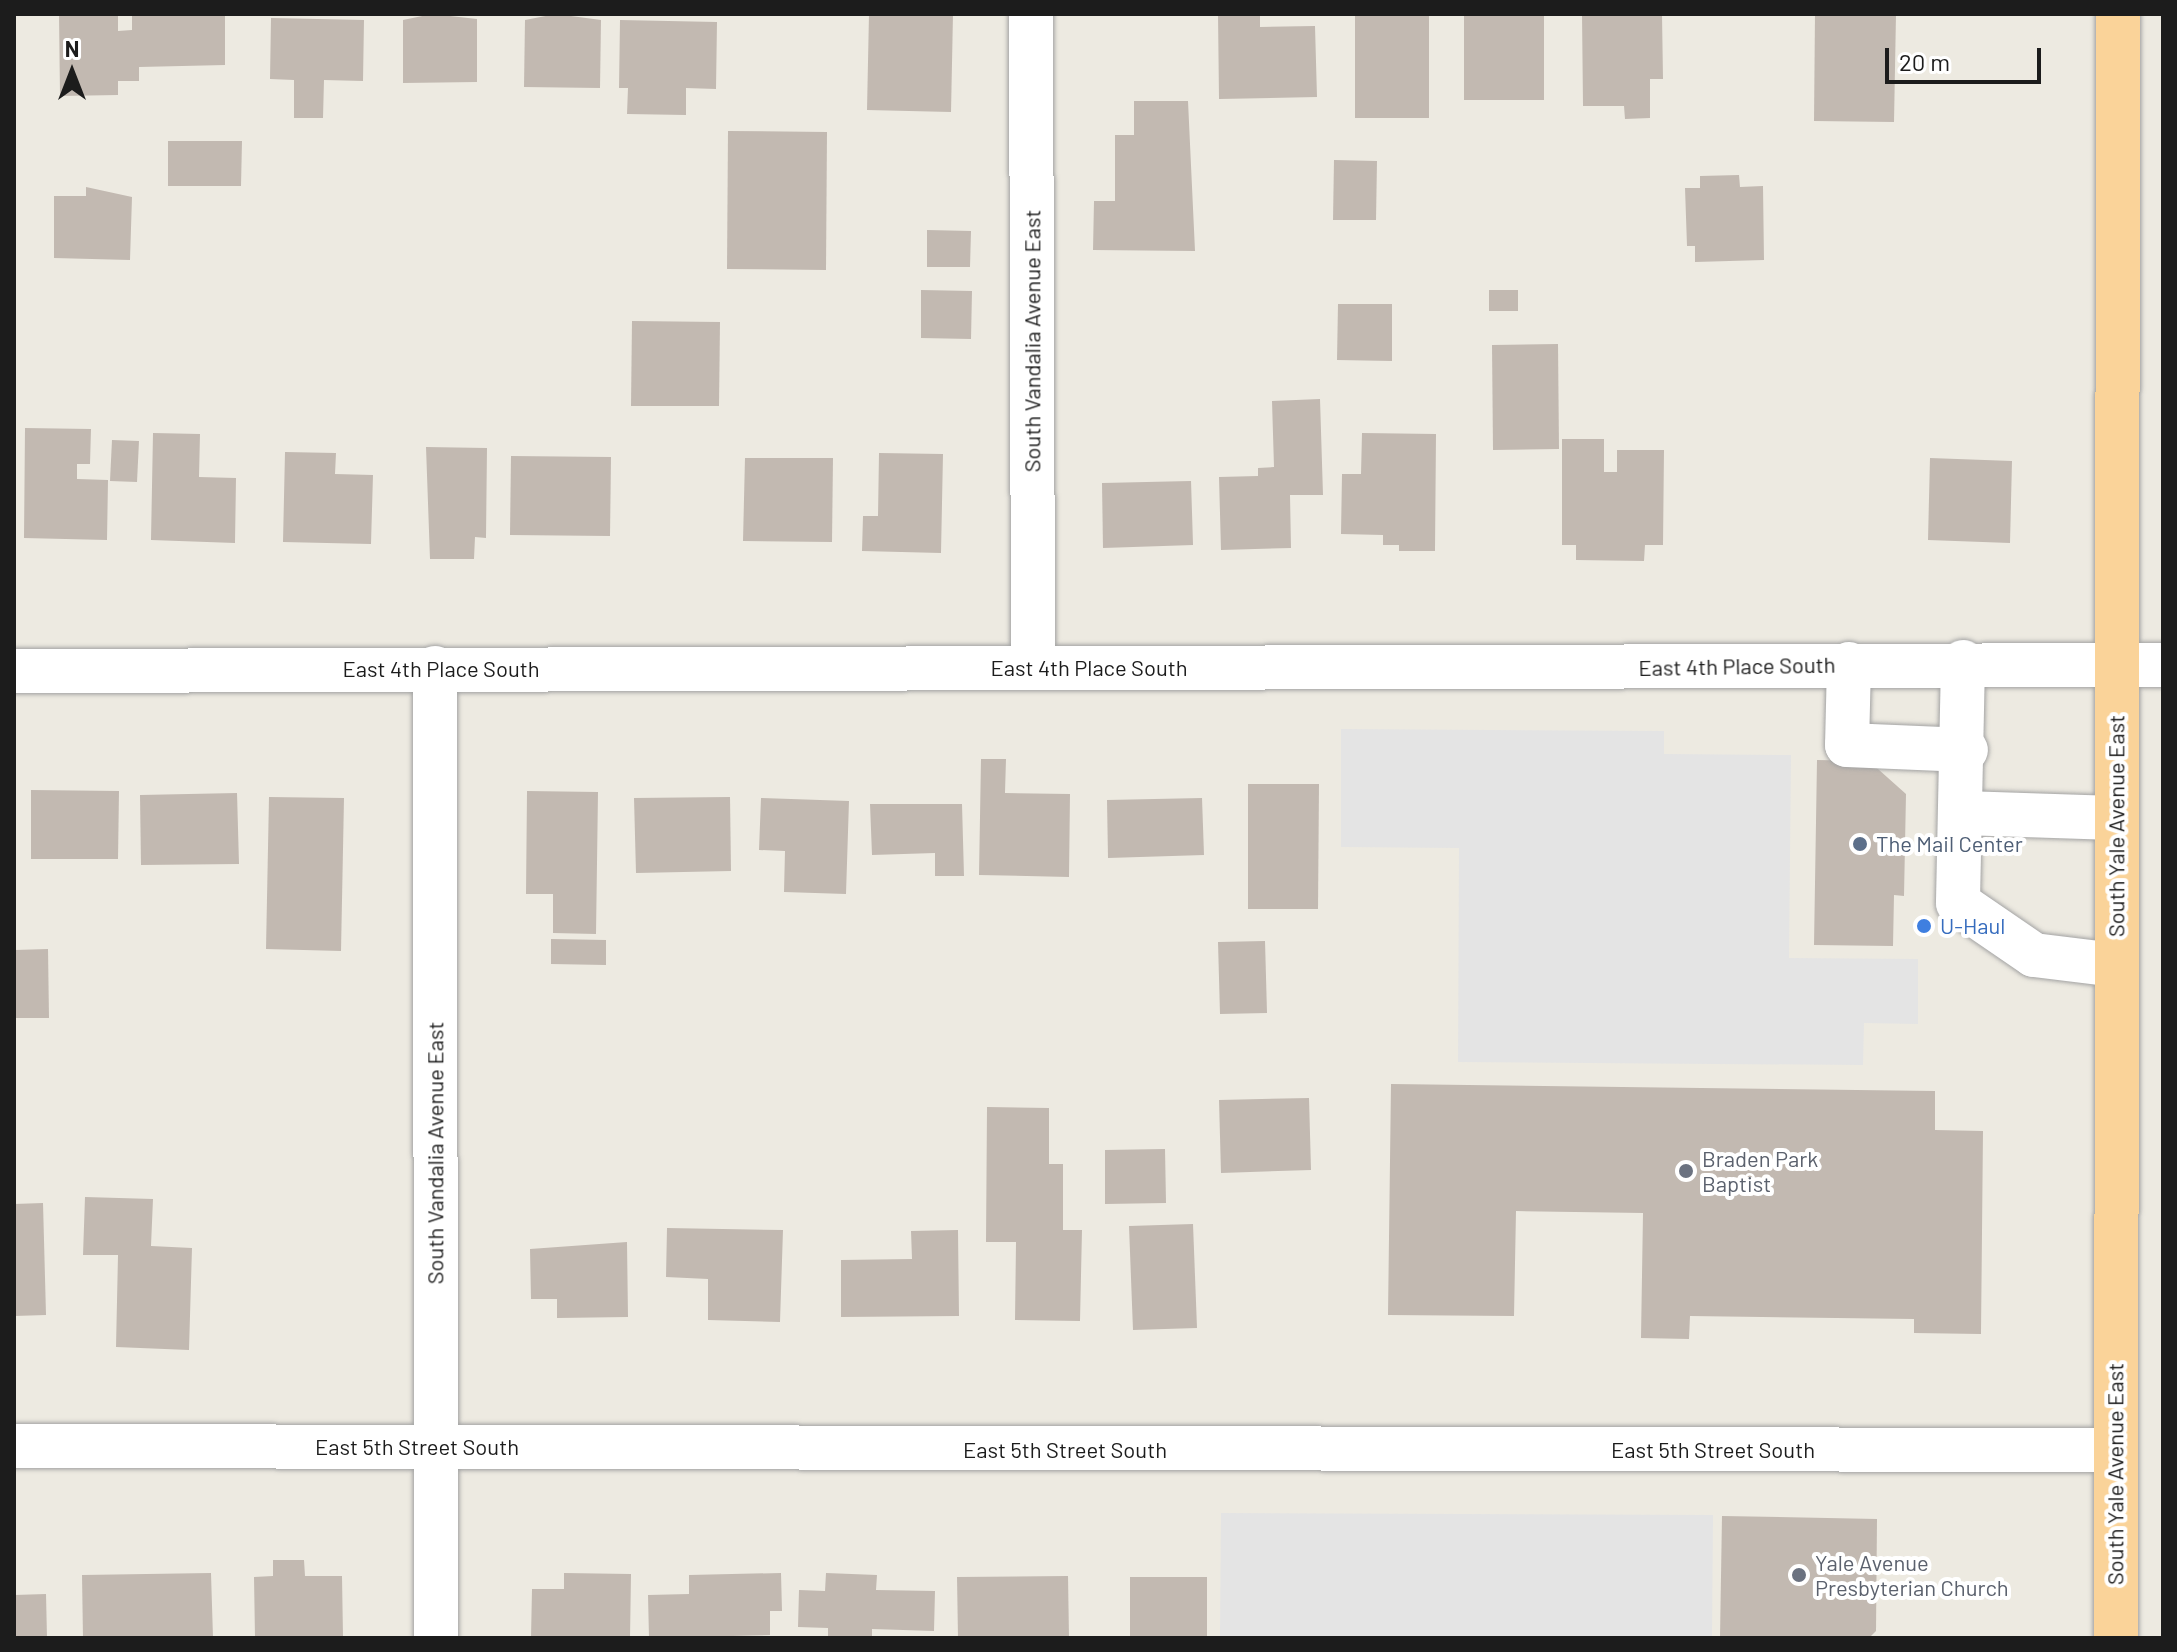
<!DOCTYPE html>
<html>
<head>
<meta charset="utf-8">
<style>
	body { margin:0 }
	#map { position:relative; width:2177px; height:1652px; overflow:hidden; background:#edeae1; font-family:Barlow,sans-serif }
	div>[style] { position:absolute }
	.parking>* { inset:0; background:#e4e4e4 }
	.building>* { inset:0; background:#c2b9b1 }
	.roads { filter:drop-shadow(0 0 2px #a3a3a3) drop-shadow(0 0 2px #a3a3a3) }
	.minor>* { height:44px; margin:-22px; padding:0 22px; transform-origin:22px; border-radius:22px; background:#fff }
	.major>* { height:44px; margin:-22px; padding:0 22px; transform-origin:22px; border-radius:22px; background:#fad399 }
	.dots>* { width:22px; height:22px; translate:-50% -50%; box-sizing:border-box; border:4px solid #fff; border-radius:50% }
	span { translate:-50% -50%; white-space:nowrap; text-align:center; line-height:1.15; -webkit-text-stroke:8px #fff; paint-order:stroke }
	.street-label { font-size:22px; color:#1c1c1c }
	.service-label { font-size:22px; color:#4e5e75 }
	.left { translate:0 -50%; text-align:left }
	.shop-label { font-size:22px; color:#366cbe }
	.worship-label { font-size:22px; color:#5b616d }
	.frame { position:absolute; inset:0; border:16px solid #1c1c1c; pointer-events:none }
	.north { position:absolute; left:32px; top:32px; width:80px; height:80px; -webkit-text-stroke:6px #fff; paint-order:stroke; rotate:0deg; font-size:22px; font-weight:700; line-height:32px; text-align:center; color:#1c1c1c }
	.north::after { content:''; display:block; margin:auto; width:28px; height:36px; background:#1c1c1c; clip-path:polygon(50% 0,100% 100%,50% 72%,0 100%) }
	.scale { position:absolute; left:1885px; top:48px; width:156px; height:36px; box-sizing:border-box; border:4px solid #1c1c1c; border-top:0; padding-left:10px; font-size:24px; line-height:28px; white-space:nowrap; color:#1c1c1c; -webkit-text-stroke:6px #fff; paint-order:stroke }
</style>
</head>
<body>
<div id="map">
	<div class="parking">
		<i style="clip-path:polygon(1341px 729px,1664px 731px,1664px 754px,1791px 755px,1789px 958px,1918px 959px,1918px 1024px,1864px 1023px,1863px 1065px,1458px 1062px,1459px 848px,1341px 847px)"></i>
		<i style="clip-path:polygon(1221px 1513px,1713px 1515px,1712px 1638px,1220px 1638px)"></i>
	</div>
	<div class="building">
		<i style="clip-path:polygon(59px 14px,118px 14px,118px 31px,132px 30px,132px 14px,225px 14px,225px 65px,139px 67px,139px 81px,118px 81px,118px 95px,60px 96px)"></i>
		<i style="clip-path:polygon(432px 14px,477px 19px,477px 82px,403px 83px,403px 20px)"></i>
		<i style="clip-path:polygon(556px 14px,601px 20px,600px 88px,524px 87px,525px 20px)"></i>
		<i style="clip-path:polygon(869px 14px,953px 14px,951px 112px,867px 110px)"></i>
		<i style="clip-path:polygon(1218px 14px,1260px 14px,1260px 27px,1315px 26px,1317px 97px,1219px 99px)"></i>
		<i style="clip-path:polygon(1355px 14px,1429px 14px,1429px 118px,1355px 118px)"></i>
		<i style="clip-path:polygon(1464px 14px,1544px 14px,1544px 100px,1464px 100px)"></i>
		<i style="clip-path:polygon(1582px 14px,1662px 14px,1663px 79px,1650px 79px,1650px 118px,1625px 119px,1624px 106px,1583px 106px)"></i>
		<i style="clip-path:polygon(1815px 14px,1896px 14px,1894px 122px,1814px 121px)"></i>
		<i style="clip-path:polygon(271px 18px,364px 20px,363px 81px,324px 80px,323px 118px,294px 118px,294px 80px,270px 79px)"></i>
		<i style="clip-path:polygon(620px 20px,717px 22px,716px 89px,686px 88px,686px 115px,627px 114px,628px 88px,619px 88px)"></i>
		<i style="clip-path:polygon(1134px 101px,1188px 101px,1195px 251px,1093px 250px,1094px 201px,1115px 201px,1115px 135px,1134px 135px)"></i>
		<i style="clip-path:polygon(728px 131px,827px 132px,826px 270px,727px 269px)"></i>
		<i style="clip-path:polygon(168px 141px,242px 141px,241px 186px,168px 186px)"></i>
		<i style="clip-path:polygon(1334px 160px,1377px 161px,1376px 220px,1333px 220px)"></i>
		<i style="clip-path:polygon(1739px 175px,1740px 187px,1763px 186px,1764px 260px,1695px 262px,1695px 246px,1687px 246px,1685px 188px,1700px 188px,1700px 176px)"></i>
		<i style="clip-path:polygon(86px 187px,132px 197px,130px 260px,54px 258px,54px 196px,86px 196px)"></i>
		<i style="clip-path:polygon(927px 230px,971px 231px,970px 267px,927px 267px)"></i>
		<i style="clip-path:polygon(921px 290px,972px 291px,971px 339px,921px 338px)"></i>
		<i style="clip-path:polygon(1489px 290px,1518px 290px,1518px 311px,1489px 311px)"></i>
		<i style="clip-path:polygon(1338px 304px,1392px 304px,1392px 361px,1337px 360px)"></i>
		<i style="clip-path:polygon(632px 321px,720px 322px,719px 406px,631px 406px)"></i>
		<i style="clip-path:polygon(1558px 344px,1559px 449px,1493px 450px,1492px 345px)"></i>
		<i style="clip-path:polygon(1320px 399px,1323px 495px,1290px 495px,1291px 548px,1221px 550px,1219px 477px,1258px 476px,1258px 468px,1274px 467px,1272px 401px)"></i>
		<i style="clip-path:polygon(25px 428px,91px 429px,90px 464px,77px 464px,77px 479px,108px 480px,107px 540px,24px 538px)"></i>
		<i style="clip-path:polygon(153px 433px,200px 434px,199px 477px,236px 478px,235px 543px,151px 540px)"></i>
		<i style="clip-path:polygon(1362px 433px,1436px 434px,1435px 551px,1399px 551px,1399px 545px,1383px 545px,1383px 535px,1341px 534px,1342px 474px,1361px 474px)"></i>
		<i style="clip-path:polygon(1562px 439px,1604px 439px,1604px 472px,1617px 472px,1617px 450px,1664px 450px,1663px 545px,1645px 545px,1644px 561px,1576px 560px,1576px 545px,1562px 545px)"></i>
		<i style="clip-path:polygon(112px 440px,139px 441px,137px 482px,110px 481px)"></i>
		<i style="clip-path:polygon(426px 447px,487px 448px,486px 538px,475px 537px,474px 559px,430px 559px)"></i>
		<i style="clip-path:polygon(285px 452px,336px 453px,335px 474px,373px 475px,371px 544px,283px 542px)"></i>
		<i style="clip-path:polygon(879px 453px,943px 454px,941px 553px,862px 551px,863px 516px,878px 516px)"></i>
		<i style="clip-path:polygon(511px 456px,611px 457px,610px 536px,510px 535px)"></i>
		<i style="clip-path:polygon(745px 458px,833px 458px,832px 542px,743px 541px)"></i>
		<i style="clip-path:polygon(1930px 458px,2012px 461px,2010px 543px,1928px 540px)"></i>
		<i style="clip-path:polygon(1191px 481px,1193px 545px,1103px 548px,1102px 483px)"></i>
		<i style="clip-path:polygon(981px 759px,1006px 759px,1005px 793px,1070px 794px,1069px 877px,979px 875px)"></i>
		<i style="clip-path:polygon(1817px 760px,1869px 761px,1906px 794px,1904px 896px,1894px 895px,1893px 946px,1814px 945px)"></i>
		<i style="clip-path:polygon(1248px 784px,1319px 784px,1318px 909px,1248px 909px)"></i>
		<i style="clip-path:polygon(31px 790px,119px 791px,118px 859px,31px 859px)"></i>
		<i style="clip-path:polygon(527px 791px,598px 792px,596px 934px,553px 933px,553px 894px,526px 894px)"></i>
		<i style="clip-path:polygon(237px 793px,239px 864px,141px 865px,140px 795px)"></i>
		<i style="clip-path:polygon(269px 797px,344px 798px,341px 951px,266px 949px)"></i>
		<i style="clip-path:polygon(730px 797px,731px 871px,636px 873px,634px 798px)"></i>
		<i style="clip-path:polygon(761px 798px,849px 801px,846px 894px,784px 892px,785px 851px,759px 850px)"></i>
		<i style="clip-path:polygon(1202px 798px,1204px 855px,1108px 858px,1107px 800px)"></i>
		<i style="clip-path:polygon(870px 804px,962px 804px,964px 876px,935px 876px,935px 853px,872px 855px)"></i>
		<i style="clip-path:polygon(551px 939px,606px 940px,606px 965px,551px 964px)"></i>
		<i style="clip-path:polygon(1265px 941px,1267px 1013px,1220px 1014px,1218px 942px)"></i>
		<i style="clip-path:polygon(48px 949px,49px 1018px,16px 1018px,15px 950px)"></i>
		<i style="clip-path:polygon(1391px 1084px,1935px 1091px,1935px 1130px,1983px 1131px,1981px 1334px,1914px 1333px,1914px 1319px,1690px 1316px,1689px 1339px,1641px 1338px,1643px 1213px,1516px 1211px,1514px 1316px,1388px 1315px)"></i>
		<i style="clip-path:polygon(1309px 1098px,1311px 1170px,1221px 1173px,1219px 1100px)"></i>
		<i style="clip-path:polygon(987px 1107px,1049px 1108px,1049px 1164px,1063px 1164px,1063px 1230px,1082px 1230px,1080px 1321px,1015px 1320px,1016px 1242px,986px 1242px)"></i>
		<i style="clip-path:polygon(1165px 1149px,1166px 1203px,1105px 1204px,1105px 1150px)"></i>
		<i style="clip-path:polygon(85px 1197px,153px 1199px,151px 1246px,192px 1248px,189px 1350px,116px 1347px,118px 1255px,83px 1255px)"></i>
		<i style="clip-path:polygon(43px 1203px,46px 1315px,14px 1316px,14px 1204px)"></i>
		<i style="clip-path:polygon(1193px 1224px,1197px 1328px,1133px 1330px,1129px 1226px)"></i>
		<i style="clip-path:polygon(667px 1228px,783px 1230px,780px 1322px,708px 1320px,708px 1279px,666px 1277px)"></i>
		<i style="clip-path:polygon(958px 1230px,959px 1316px,841px 1317px,841px 1260px,912px 1259px,911px 1231px)"></i>
		<i style="clip-path:polygon(627px 1242px,628px 1317px,557px 1318px,557px 1299px,531px 1299px,530px 1249px)"></i>
		<i style="clip-path:polygon(1722px 1516px,1877px 1519px,1876px 1631px,1869px 1638px,1720px 1638px)"></i>
		<i style="clip-path:polygon(273px 1560px,304px 1560px,305px 1576px,342px 1576px,343px 1637px,255px 1638px,254px 1577px,273px 1576px)"></i>
		<i style="clip-path:polygon(211px 1573px,213px 1638px,83px 1638px,82px 1575px)"></i>
		<i style="clip-path:polygon(564px 1573px,631px 1574px,630px 1638px,531px 1638px,532px 1589px,564px 1589px)"></i>
		<i style="clip-path:polygon(781px 1573px,782px 1611px,770px 1611px,770px 1635px,649px 1638px,648px 1595px,689px 1594px,689px 1575px)"></i>
		<i style="clip-path:polygon(826px 1573px,877px 1575px,876px 1590px,935px 1591px,934px 1631px,872px 1629px,872px 1638px,828px 1638px,828px 1628px,798px 1627px,799px 1590px,825px 1591px)"></i>
		<i style="clip-path:polygon(1068px 1576px,1069px 1638px,958px 1638px,957px 1577px)"></i>
		<i style="clip-path:polygon(1130px 1577px,1207px 1577px,1207px 1638px,1130px 1638px)"></i>
		<i style="clip-path:polygon(46px 1594px,47px 1638px,14px 1638px,14px 1595px)"></i>
	</div>
	<div class="roads">
		<div class="minor">
			<i style="left:1031px;top:14px;width:654px;rotate:89.82deg"></i>
			<i style="left:1963px;top:662px;width:241px;rotate:91.2deg"></i>
			<i style="left:1958px;top:903px;width:92px;rotate:34.4deg"></i>
			<i style="left:2034px;top:955px;width:82px;rotate:7deg"></i>
			<i style="left:1849px;top:664px;width:81px;rotate:91.4deg"></i>
			<i style="left:1847px;top:745px;width:119px;rotate:2.4deg"></i>
			<i style="left:435px;top:668px;width:970px;rotate:89.94deg"></i>
			<i style="left:14px;top:671px;width:2149px;rotate:-0.16deg"></i>
			<i style="left:1963px;top:813px;width:152px;rotate:1.9deg"></i>
			<i style="left:14px;top:1446px;width:2101px;rotate:0.11deg"></i>
		</div>
		<div class="major">
			<i style="left:2116px;top:1638px;width:1624px;rotate:-89.93deg"></i>
		</div>
	</div>
	<div class="dots">
		<i style="left:1860px;top:844px;background:#5c6f8a"></i>
		<i style="left:1924px;top:926px;background:#3f7fe0"></i>
		<i style="left:1686px;top:1171px;background:#6b7280"></i>
		<i style="left:1799px;top:1575px;background:#6b7280"></i>
	</div>
	<div class="street-label">
		<span style="left:1032px;top:341px;rotate:-90deg">South Vandalia Avenue East</span>
		<span style="left:1737px;top:666px;rotate:-1deg">East 4th Place South</span>
		<span style="left:1089px;top:668px">East 4th Place South</span>
		<span style="left:441px;top:669px">East 4th Place South</span>
		<span style="left:2116px;top:826px;rotate:-90deg">South Yale Avenue East</span>
		<span style="left:435px;top:1153px;rotate:-90deg">South Vandalia Avenue East</span>
		<span style="left:417px;top:1447px">East 5th Street South</span>
		<span style="left:1065px;top:1450px">East 5th Street South</span>
		<span style="left:1713px;top:1450px">East 5th Street South</span>
		<span style="left:2115px;top:1474px;rotate:-90deg">South Yale Avenue East</span>
	</div>
	<div class="service-label">
		<span class="left" style="left:1876px;top:844px">The Mail Center</span>
	</div>
	<div class="shop-label">
		<span class="left" style="left:1940px;top:926px">U-Haul</span>
	</div>
	<div class="worship-label">
		<span class="left" style="left:1702px;top:1171px">Braden Park<br>Baptist</span>
		<span class="left" style="left:1815px;top:1575px">Yale Avenue<br>Presbyterian Church</span>
	</div>
	<div class="frame"></div>
	<div class="north">N</div>
	<div class="scale">20 m</div>
</div>
</body>
</html>
